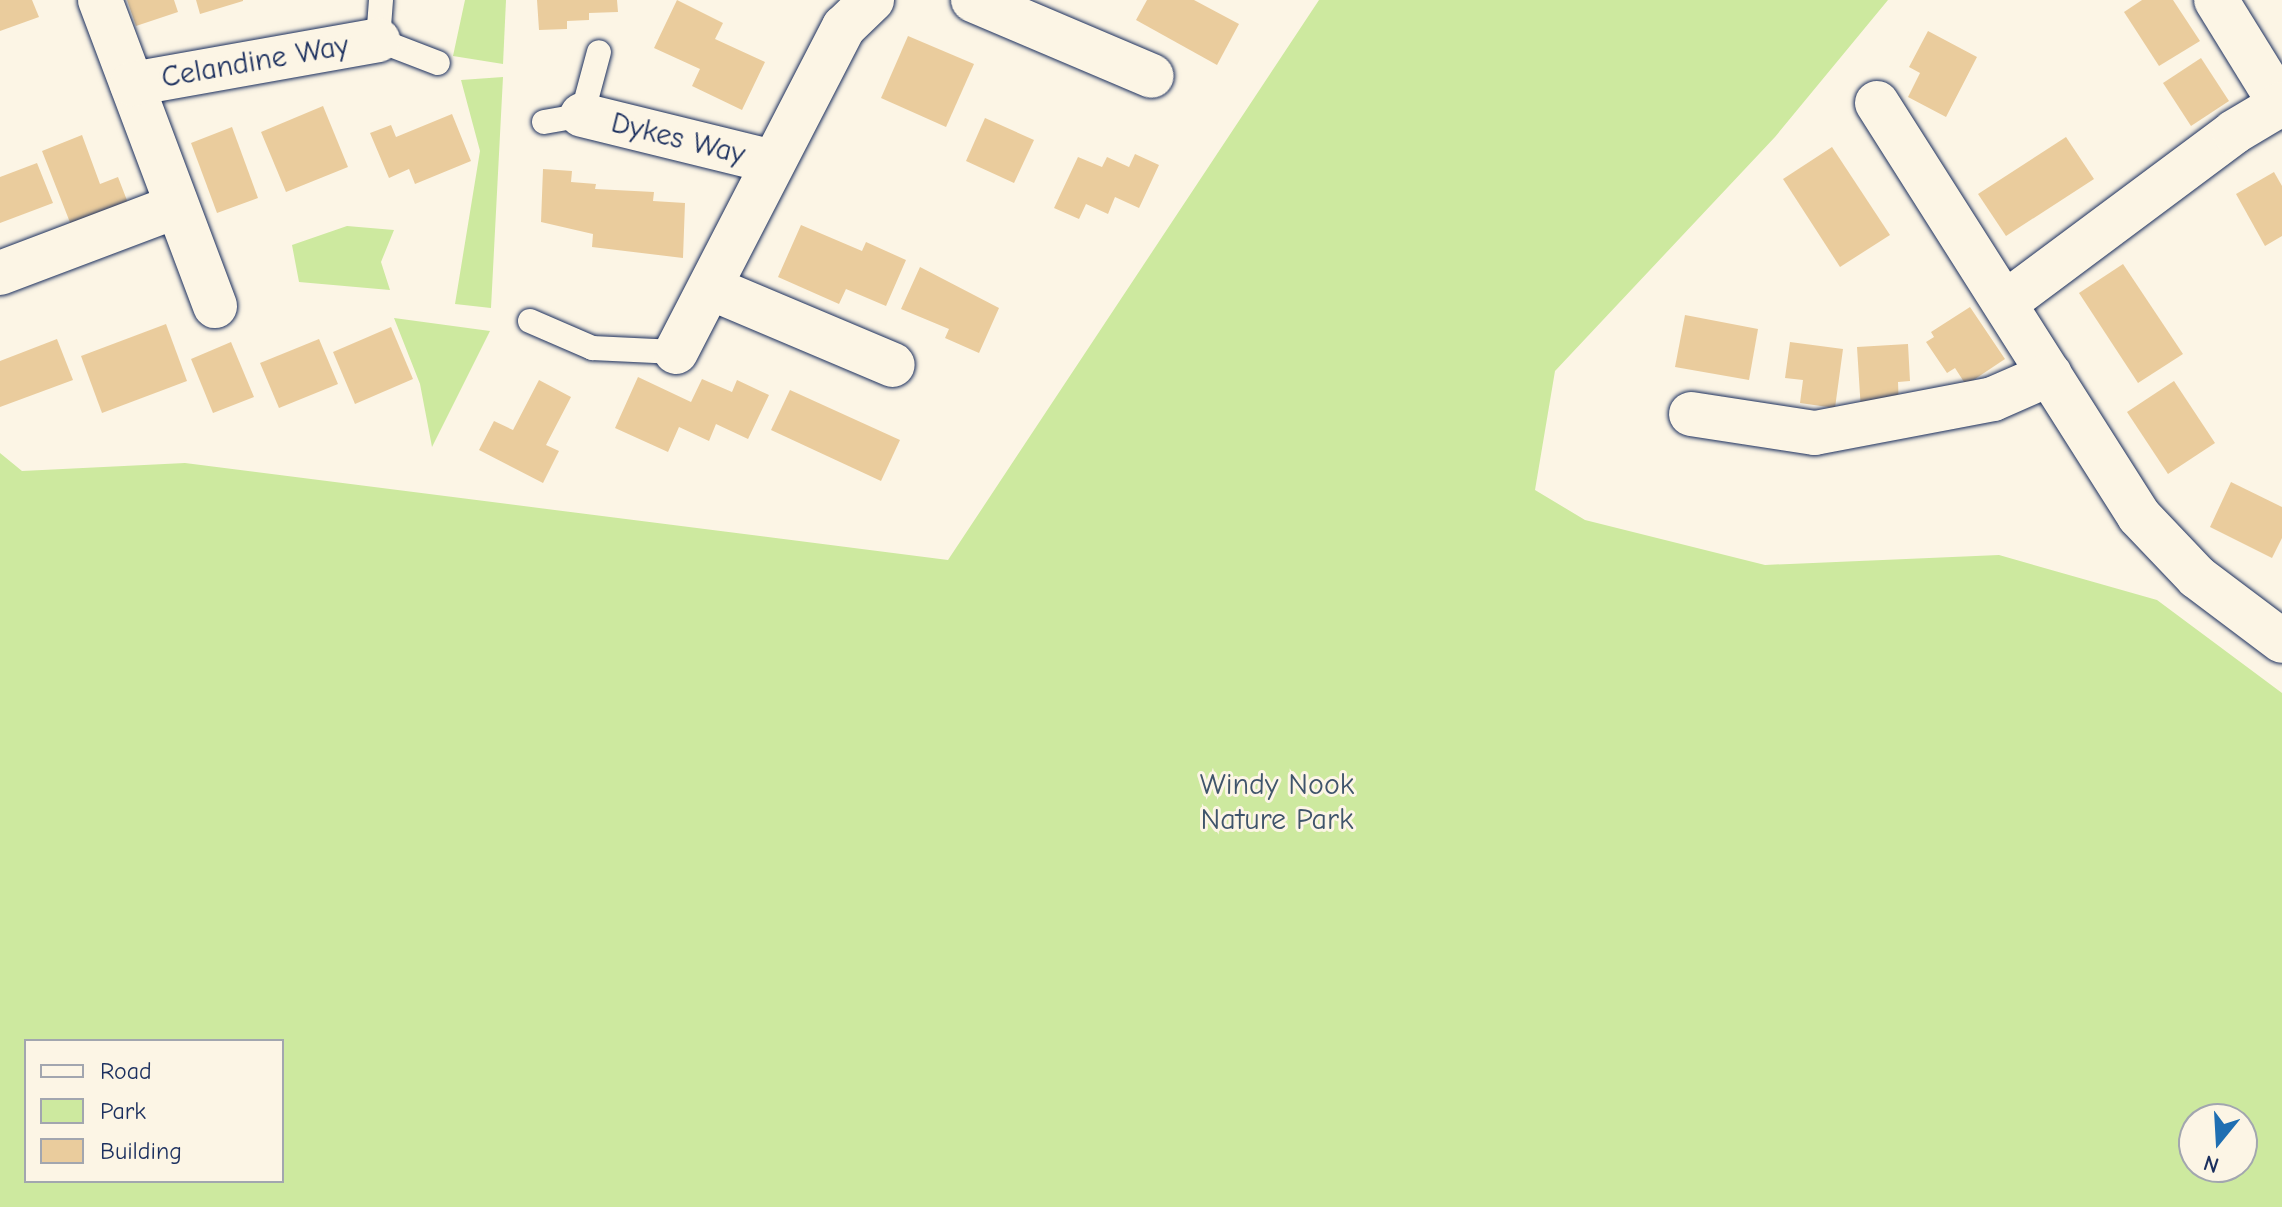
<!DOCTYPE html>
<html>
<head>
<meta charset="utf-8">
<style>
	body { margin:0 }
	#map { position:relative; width:2282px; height:1207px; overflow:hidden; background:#fcf5e5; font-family:"Comic Neue",sans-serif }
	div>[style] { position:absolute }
	.green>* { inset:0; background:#cde99f }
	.building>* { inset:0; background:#eacc9d }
	.roads { filter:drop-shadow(0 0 2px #1b2f5e) drop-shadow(0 0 2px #1b2f5e) }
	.service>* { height:24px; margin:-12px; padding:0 12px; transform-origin:12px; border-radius:12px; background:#fcf5e5 }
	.minor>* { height:44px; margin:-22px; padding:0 22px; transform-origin:22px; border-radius:22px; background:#fcf5e5 }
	span { translate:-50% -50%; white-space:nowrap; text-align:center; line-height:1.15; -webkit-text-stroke:6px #fcf5e5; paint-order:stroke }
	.street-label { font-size:30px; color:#1b2f5e }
	.park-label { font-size:30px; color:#3f546b }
	.legend { position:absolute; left:24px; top:1039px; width:260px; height:144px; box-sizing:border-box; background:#fcf5e5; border:2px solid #a2a6af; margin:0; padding:10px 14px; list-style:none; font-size:24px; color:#1b2f5e }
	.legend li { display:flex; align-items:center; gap:16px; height:40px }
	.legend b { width:40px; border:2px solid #a2a6af }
	.north { position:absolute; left:2178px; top:1103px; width:80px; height:80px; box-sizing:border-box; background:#fcf5e5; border:2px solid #a2a6af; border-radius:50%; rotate:198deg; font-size:22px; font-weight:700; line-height:32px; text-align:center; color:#1b2f5e }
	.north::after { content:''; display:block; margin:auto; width:28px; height:36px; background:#1f6fb2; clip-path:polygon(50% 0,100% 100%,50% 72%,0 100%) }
</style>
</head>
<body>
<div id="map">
	<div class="green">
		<i style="clip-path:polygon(465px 0,506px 0,503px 64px,453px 56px)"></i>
		<i style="clip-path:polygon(evenodd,1319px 0,1888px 0,1775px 137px,1555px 371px,1535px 490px,1585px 520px,1765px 565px,1999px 555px,2157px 600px,2282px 693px,2282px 1207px,0 1207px,0 453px,22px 471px,185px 463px,948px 560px,1319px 0,26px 1041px,282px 1041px,282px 1181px,26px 1181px,26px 1041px,1319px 0,2194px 1119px,2242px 1119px,2242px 1167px,2194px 1167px,2194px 1119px)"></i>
		<i style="clip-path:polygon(503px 77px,491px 308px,455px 304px,480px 151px,461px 80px)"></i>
		<i style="clip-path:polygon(347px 226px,394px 230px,381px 262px,390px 290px,299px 282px,292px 245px)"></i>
		<i style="clip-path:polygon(394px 318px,490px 331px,432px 447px,420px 384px)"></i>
	</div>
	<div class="building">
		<i style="clip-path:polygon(0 0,32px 0,39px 17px,0 31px)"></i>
		<i style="clip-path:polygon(127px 0,174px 0,178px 12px,136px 26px)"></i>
		<i style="clip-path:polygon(196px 0,243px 0,243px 1px,200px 14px)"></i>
		<i style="clip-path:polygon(537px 0,617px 0,618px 12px,589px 13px,589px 20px,567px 21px,567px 29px,539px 30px)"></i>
		<i style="clip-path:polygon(677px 0,723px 23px,715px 39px,765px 62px,742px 110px,692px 86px,700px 69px,654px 48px)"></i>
		<i style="clip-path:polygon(1147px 0,1194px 0,1239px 24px,1217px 65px,1136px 20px)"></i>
		<i style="clip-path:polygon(2142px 0,2173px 0,2200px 41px,2159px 66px,2124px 12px)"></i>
		<i style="clip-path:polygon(1928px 31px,1977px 57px,1946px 117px,1908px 97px,1920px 73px,1909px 67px)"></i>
		<i style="clip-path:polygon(908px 36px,974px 64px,946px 127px,881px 98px)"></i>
		<i style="clip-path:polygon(2201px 58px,2229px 101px,2191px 126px,2163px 83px)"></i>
		<i style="clip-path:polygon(323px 106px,348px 167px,286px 192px,261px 132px)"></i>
		<i style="clip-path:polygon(452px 114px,471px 161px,415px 184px,409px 169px,389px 178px,370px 133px,391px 125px,396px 137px)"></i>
		<i style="clip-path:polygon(985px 118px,1034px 140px,1014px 183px,966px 161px)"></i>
		<i style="clip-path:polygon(232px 127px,258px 198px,217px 213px,191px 143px)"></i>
		<i style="clip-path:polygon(82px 135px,100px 184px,118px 177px,128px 203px,71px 225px,42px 151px)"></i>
		<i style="clip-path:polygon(2066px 137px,2094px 179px,2006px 236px,1978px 194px)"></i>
		<i style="clip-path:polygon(1832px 147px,1890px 235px,1840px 267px,1783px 179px)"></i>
		<i style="clip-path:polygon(1135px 154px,1159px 165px,1139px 208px,1115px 197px,1108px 214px,1086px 204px,1079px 219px,1054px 208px,1078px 157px,1102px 167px,1107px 157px,1129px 167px)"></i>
		<i style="clip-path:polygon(37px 163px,53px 203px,0 223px,0 177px)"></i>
		<i style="clip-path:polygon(543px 169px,572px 171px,571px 182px,596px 184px,595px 189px,654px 192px,653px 201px,685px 203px,683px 258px,592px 247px,593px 234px,541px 222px)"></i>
		<i style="clip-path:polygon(2274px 172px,2282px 186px,2282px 236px,2265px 246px,2236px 194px)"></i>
		<i style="clip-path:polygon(801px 225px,862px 251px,866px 242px,906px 260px,886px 306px,846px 289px,839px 304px,778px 277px)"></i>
		<i style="clip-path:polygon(2123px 264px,2183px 354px,2138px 383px,2079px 293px)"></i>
		<i style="clip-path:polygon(920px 267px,999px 308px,979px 353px,945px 338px,949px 329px,901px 309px)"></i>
		<i style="clip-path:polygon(1970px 307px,2005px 359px,1966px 385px,1955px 368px,1947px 373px,1926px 342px,1934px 337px,1931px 332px)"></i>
		<i style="clip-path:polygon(1685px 315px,1758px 329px,1749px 380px,1675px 367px)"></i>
		<i style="clip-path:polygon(166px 324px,187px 381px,102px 413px,81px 356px)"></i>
		<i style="clip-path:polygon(391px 327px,413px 379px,355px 404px,333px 352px)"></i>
		<i style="clip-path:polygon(57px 339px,73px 380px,0 407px,0 361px)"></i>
		<i style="clip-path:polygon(319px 339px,338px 384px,279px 408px,260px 363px)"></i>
		<i style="clip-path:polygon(231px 342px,254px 397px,213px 413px,191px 359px)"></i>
		<i style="clip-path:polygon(1790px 342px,1843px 349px,1835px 408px,1800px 403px,1803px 380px,1785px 378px)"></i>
		<i style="clip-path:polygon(1908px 344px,1910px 381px,1898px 382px,1899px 408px,1861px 411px,1857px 347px)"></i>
		<i style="clip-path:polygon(638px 377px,691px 402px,702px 379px,732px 392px,737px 380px,769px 395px,748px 439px,716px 424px,709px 441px,679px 427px,668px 452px,615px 428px)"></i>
		<i style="clip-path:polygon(539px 380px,571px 397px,546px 445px,559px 451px,543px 483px,479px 450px,494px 421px,513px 430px)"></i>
		<i style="clip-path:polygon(2174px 381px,2215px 443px,2168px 474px,2127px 412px)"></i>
		<i style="clip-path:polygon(790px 390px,900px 440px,881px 481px,771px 430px)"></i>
		<i style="clip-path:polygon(2231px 482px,2282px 507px,2282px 538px,2272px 558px,2210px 527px)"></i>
	</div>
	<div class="roads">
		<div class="service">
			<i style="left:381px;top:0;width:40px;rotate:94.3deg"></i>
			<i style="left:378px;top:40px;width:64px;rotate:21deg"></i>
			<i style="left:544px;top:122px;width:39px;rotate:-10deg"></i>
			<i style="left:582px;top:115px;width:65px;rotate:-74.9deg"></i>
			<i style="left:530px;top:321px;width:68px;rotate:23.5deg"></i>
			<i style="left:592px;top:348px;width:84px;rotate:2.7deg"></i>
		</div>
		<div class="minor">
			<i style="left:100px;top:0;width:327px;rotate:69.4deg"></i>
			<i style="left:973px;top:0;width:194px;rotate:23deg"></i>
			<i style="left:2216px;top:0;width:126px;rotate:58.3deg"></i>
			<i style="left:132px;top:84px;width:250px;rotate:-10.1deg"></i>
			<i style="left:1877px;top:103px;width:489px;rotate:57.6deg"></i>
			<i style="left:2139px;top:516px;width:84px;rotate:46.4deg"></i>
			<i style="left:2197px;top:577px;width:106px;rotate:37deg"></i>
			<i style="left:582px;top:115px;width:197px;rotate:13.8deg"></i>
			<i style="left:0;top:273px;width:189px;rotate:-20.7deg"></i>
			<i style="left:713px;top:289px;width:195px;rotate:22.9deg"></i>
			<i style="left:2005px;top:303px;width:286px;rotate:-36.7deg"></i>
			<i style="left:2234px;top:132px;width:55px;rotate:-30.8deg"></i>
			<i style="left:676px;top:352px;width:366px;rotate:-62.7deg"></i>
			<i style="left:844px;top:27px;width:39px;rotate:-44deg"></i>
			<i style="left:1691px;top:414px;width:125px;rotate:8.7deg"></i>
			<i style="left:1815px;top:433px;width:181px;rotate:-10.8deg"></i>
			<i style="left:1993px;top:399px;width:62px;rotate:-23.7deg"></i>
		</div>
	</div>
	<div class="street-label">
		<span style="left:255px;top:62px;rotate:-10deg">Celandine Way</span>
		<span style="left:678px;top:139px;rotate:14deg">Dykes Way</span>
	</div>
	<div class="park-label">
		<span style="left:1277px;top:802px">Windy Nook<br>Nature Park</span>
	</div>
	<ul class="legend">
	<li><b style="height:10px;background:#fcf5e5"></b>Road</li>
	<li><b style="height:22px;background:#cde99f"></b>Park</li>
	<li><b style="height:22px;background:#eacc9d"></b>Building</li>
	</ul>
	<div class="north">N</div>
</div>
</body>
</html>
